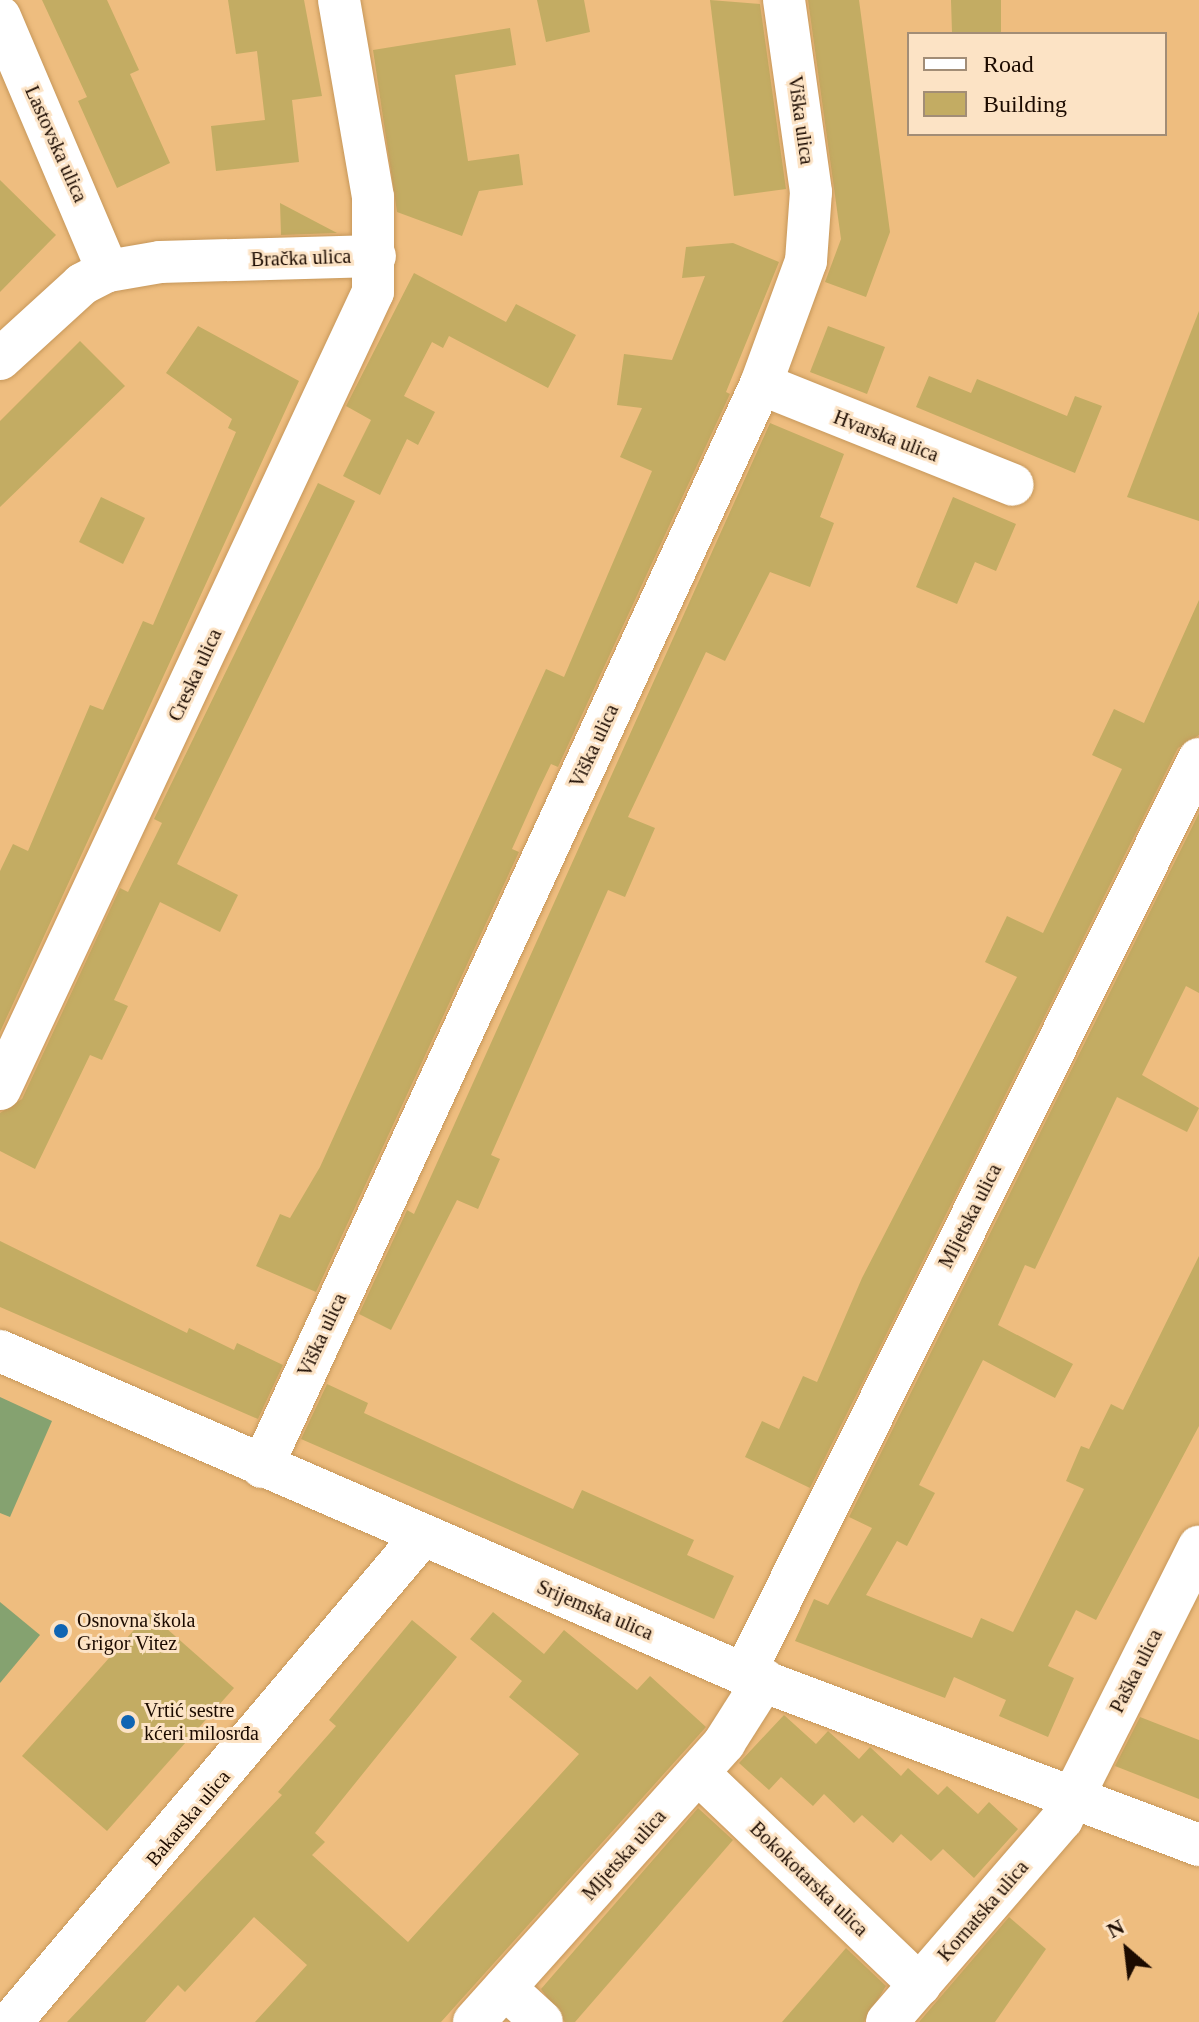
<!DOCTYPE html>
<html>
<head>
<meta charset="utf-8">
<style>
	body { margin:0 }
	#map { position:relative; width:1199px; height:2022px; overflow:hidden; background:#eebd7f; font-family:"Times New Roman",serif }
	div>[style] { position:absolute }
	.green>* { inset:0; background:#85a270 }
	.building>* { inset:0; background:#c3ac63 }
	.roads { filter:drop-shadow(0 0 2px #c6975a) drop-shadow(0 0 2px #c6975a) }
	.minor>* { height:42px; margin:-21px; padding:0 21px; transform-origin:21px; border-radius:21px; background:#fff }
	.dots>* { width:22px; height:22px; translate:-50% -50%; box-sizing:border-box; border:4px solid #fce3c5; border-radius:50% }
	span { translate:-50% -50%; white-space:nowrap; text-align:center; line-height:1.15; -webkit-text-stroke:6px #fce3c5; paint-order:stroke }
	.street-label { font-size:20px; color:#1c0b00 }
	.poi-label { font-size:20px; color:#1c0b00 }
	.left { translate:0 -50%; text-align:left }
	.legend { position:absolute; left:907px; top:32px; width:260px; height:104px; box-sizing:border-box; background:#fce3c5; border:2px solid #a28d76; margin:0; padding:10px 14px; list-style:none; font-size:24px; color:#1c0b00 }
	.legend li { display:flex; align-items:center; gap:16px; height:40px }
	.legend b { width:40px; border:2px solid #a28d76 }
	.north { position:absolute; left:1087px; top:1910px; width:80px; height:80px; -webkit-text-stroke:6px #fce3c5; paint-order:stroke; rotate:332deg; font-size:22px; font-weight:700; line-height:32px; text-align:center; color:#1c0b00 }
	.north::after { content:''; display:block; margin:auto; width:28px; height:36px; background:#1c0b00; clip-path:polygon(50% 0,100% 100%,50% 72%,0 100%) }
</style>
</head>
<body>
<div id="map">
	<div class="green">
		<i style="clip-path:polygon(0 1397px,52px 1421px,10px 1517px,0 1513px)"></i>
		<i style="clip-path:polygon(0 1602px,40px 1635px,0 1683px)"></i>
	</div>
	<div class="building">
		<i style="clip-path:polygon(42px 0,107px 0,139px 70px,130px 74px,170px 163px,117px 188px,78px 101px,87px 97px)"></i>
		<i style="clip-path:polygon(228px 0,304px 0,322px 96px,292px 100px,299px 162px,216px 171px,211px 126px,265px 120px,257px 51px,236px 54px)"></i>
		<i style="clip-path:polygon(537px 0,584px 0,590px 32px,546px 42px)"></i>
		<i style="clip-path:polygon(710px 0,760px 4px,786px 189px,734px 196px)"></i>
		<i style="clip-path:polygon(808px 0,859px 0,890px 232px,866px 297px,825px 282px,841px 239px)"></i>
		<i style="clip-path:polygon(951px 0,1001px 0,1001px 32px,952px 33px)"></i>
		<i style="clip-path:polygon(510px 28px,516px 65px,455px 75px,468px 161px,519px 154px,523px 185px,479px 191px,462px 236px,397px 212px,373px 50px)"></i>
		<i style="clip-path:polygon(0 180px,56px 235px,0 292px)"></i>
		<i style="clip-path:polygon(280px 203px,337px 233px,281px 235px)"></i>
		<i style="clip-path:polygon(733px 243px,779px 262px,726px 392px,730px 394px,558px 767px,551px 764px,538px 791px,512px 849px,519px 852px,316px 1292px,256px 1266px,280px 1214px,290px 1218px,320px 1167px,546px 669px,564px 677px,652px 471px,620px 457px,642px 408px,617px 405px,624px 354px,672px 360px,705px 276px,682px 278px,686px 247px)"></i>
		<i style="clip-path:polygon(414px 273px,506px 322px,516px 304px,576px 335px,548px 388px,449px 336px,443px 348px,432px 342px,404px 396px,435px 412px,418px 445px,407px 439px,380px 495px,343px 476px,371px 420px,346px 406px)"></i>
		<i style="clip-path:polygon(1199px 311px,1199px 521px,1127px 497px)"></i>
		<i style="clip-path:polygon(198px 326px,299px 381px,0 1032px,0 871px,13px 844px,28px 851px,90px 705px,103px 710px,143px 621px,153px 625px,236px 432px,228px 428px,232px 419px,166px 373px)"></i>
		<i style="clip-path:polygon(828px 326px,885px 347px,867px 394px,810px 372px)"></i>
		<i style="clip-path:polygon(80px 341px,125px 386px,0 507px,0 421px)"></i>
		<i style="clip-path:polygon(929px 376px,971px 393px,977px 379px,1067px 416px,1075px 396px,1102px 406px,1075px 473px,916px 407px)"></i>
		<i style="clip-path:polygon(770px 423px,844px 454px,820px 517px,834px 523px,810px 587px,770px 572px,725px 661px,706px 652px,628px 817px,655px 828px,625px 897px,608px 890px,491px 1155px,500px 1159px,478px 1209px,457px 1200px,391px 1330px,359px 1314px,407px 1210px,414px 1214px)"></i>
		<i style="clip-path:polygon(318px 483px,355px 501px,177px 864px,238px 895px,220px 932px,160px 902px,114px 1000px,128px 1006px,102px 1060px,90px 1055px,35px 1169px,0 1151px,0 1113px,22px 1099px,120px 888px,128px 892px,162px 823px,154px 819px)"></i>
		<i style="clip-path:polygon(101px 497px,145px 518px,123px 564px,79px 542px)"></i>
		<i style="clip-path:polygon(953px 497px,1016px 524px,996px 571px,975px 562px,957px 604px,916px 587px)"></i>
		<i style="clip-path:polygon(1199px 600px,1199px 735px,1178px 748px,810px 1488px,745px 1457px,762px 1421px,779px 1429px,803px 1376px,817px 1382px,862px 1278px,1017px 977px,985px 962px,1007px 916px,1043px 933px,1122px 769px,1092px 755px,1114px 709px,1144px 723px)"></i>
		<i style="clip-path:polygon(1199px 813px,1199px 993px,1186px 986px,1142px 1075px,1199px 1108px,1187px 1132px,1117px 1097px,1035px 1269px,1025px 1265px,998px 1325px,1073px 1364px,1055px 1398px,983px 1360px,919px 1485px,935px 1493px,907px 1546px,897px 1541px,866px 1595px,972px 1638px,981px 1618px,1013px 1632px,1084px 1489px,1066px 1481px,1081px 1446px,1089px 1449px,1111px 1404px,1123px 1410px,1199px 1256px,1199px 1426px,1096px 1620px,1076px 1610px,1048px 1666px,1074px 1678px,1048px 1737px,999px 1716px,1006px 1700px,954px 1677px,945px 1698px,795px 1641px,814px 1599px,828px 1605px,872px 1528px,849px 1517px)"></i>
		<i style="clip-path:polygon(0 1241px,187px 1333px,189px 1328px,234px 1350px,237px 1343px,283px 1365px,258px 1419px,0 1307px)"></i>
		<i style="clip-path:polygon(327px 1384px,368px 1403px,364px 1413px,573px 1509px,582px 1490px,694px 1540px,687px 1555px,734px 1576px,714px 1619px,301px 1439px)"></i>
		<i style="clip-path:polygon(493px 1612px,544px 1654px,564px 1630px,637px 1690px,650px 1676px,706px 1727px,441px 2022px,255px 2022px,307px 1965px,254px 1917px,185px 1992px,178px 1985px,145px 2022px,67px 2022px,282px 1795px,278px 1792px,336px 1726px,329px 1720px,412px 1620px,457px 1657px,315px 1833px,325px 1842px,312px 1855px,408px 1942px,579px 1754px,509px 1697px,522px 1681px,470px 1639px)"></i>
		<i style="clip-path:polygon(149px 1613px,234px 1688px,107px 1831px,22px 1756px)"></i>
		<i style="clip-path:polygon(784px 1715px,816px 1744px,828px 1731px,859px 1759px,870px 1747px,901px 1776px,908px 1768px,938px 1795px,947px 1786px,978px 1814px,989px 1802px,1018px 1829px,974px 1878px,943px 1849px,931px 1861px,901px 1834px,893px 1843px,862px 1815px,854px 1823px,824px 1794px,813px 1806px,781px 1777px,769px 1790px,739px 1763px)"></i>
		<i style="clip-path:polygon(1140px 1717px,1199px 1740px,1199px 1799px,1115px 1766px)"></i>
		<i style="clip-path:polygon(698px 1808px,733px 1840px,575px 2022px,565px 2022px,541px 1989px)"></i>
		<i style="clip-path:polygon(1009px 1917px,1046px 1949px,995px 2022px,919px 2022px)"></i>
		<i style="clip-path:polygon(846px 1948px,886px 1986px,864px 2022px,782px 2022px)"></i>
	</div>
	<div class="roads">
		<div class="minor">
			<i style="left:0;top:17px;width:276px;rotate:67deg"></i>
			<i style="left:0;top:359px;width:111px;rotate:-42.4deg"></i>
			<i style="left:82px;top:284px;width:29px;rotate:-27deg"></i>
			<i style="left:108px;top:271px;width:53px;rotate:-9.8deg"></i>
			<i style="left:160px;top:262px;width:215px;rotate:-1.6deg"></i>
			<i style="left:761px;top:384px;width:271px;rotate:21.8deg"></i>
			<i style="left:0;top:1089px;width:880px;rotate:-64.92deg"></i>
			<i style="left:373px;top:292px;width:95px;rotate:-90deg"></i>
			<i style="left:373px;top:197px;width:200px;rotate:-99.8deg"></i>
			<i style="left:0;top:1351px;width:811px;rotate:23.47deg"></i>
			<i style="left:744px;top:1674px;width:486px;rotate:20.6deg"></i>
			<i style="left:262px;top:1467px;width:1192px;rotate:-65.26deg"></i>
			<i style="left:761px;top:384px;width:131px;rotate:-69.9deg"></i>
			<i style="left:806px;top:261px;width:69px;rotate:-85.9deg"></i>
			<i style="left:811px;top:192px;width:194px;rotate:-98deg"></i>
			<i style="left:744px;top:1674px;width:1022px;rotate:-63.56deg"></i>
			<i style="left:698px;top:1773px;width:307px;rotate:43.7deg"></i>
			<i style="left:505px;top:1988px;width:50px;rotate:42.6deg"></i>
			<i style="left:11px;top:2022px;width:636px;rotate:-49.78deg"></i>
			<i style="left:474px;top:2022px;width:375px;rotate:-48.1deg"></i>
			<i style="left:724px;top:1743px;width:75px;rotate:-57.6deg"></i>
			<i style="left:887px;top:2022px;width:268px;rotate:-49.2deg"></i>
			<i style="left:1062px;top:1819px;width:305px;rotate:-63.3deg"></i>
		</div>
	</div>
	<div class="dots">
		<i style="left:61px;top:1631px;background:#1065b3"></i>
		<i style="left:128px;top:1722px;background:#1065b3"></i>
	</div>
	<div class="street-label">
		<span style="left:801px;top:120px;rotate:82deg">Viška ulica</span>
		<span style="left:56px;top:144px;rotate:66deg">Lastovska ulica</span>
		<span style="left:301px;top:258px;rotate:-2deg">Bračka ulica</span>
		<span style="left:886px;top:436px;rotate:21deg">Hvarska ulica</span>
		<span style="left:195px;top:675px;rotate:-65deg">Creska ulica</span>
		<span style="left:594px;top:746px;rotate:-65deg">Viška ulica</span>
		<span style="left:970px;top:1216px;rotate:-63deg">Mljetska ulica</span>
		<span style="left:322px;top:1335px;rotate:-65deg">Viška ulica</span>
		<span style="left:595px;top:1610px;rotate:23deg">Srijemska ulica</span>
		<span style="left:1136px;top:1671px;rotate:-63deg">Paška ulica</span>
		<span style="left:188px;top:1818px;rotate:-50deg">Bakarska ulica</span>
		<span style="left:624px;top:1855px;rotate:-48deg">Mljetska ulica</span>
		<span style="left:809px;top:1879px;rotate:44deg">Bokokotarska ulica</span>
		<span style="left:983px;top:1911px;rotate:-49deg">Kornatska ulica</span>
	</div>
	<div class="poi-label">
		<span class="left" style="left:77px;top:1632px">Osnovna škola<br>Grigor Vitez</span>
		<span class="left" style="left:144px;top:1722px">Vrtić sestre<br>kćeri milosrđa</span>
	</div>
	<ul class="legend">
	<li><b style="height:10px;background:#fff"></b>Road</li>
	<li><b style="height:22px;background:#c3ac63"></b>Building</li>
	</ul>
	<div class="north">N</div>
</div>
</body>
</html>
